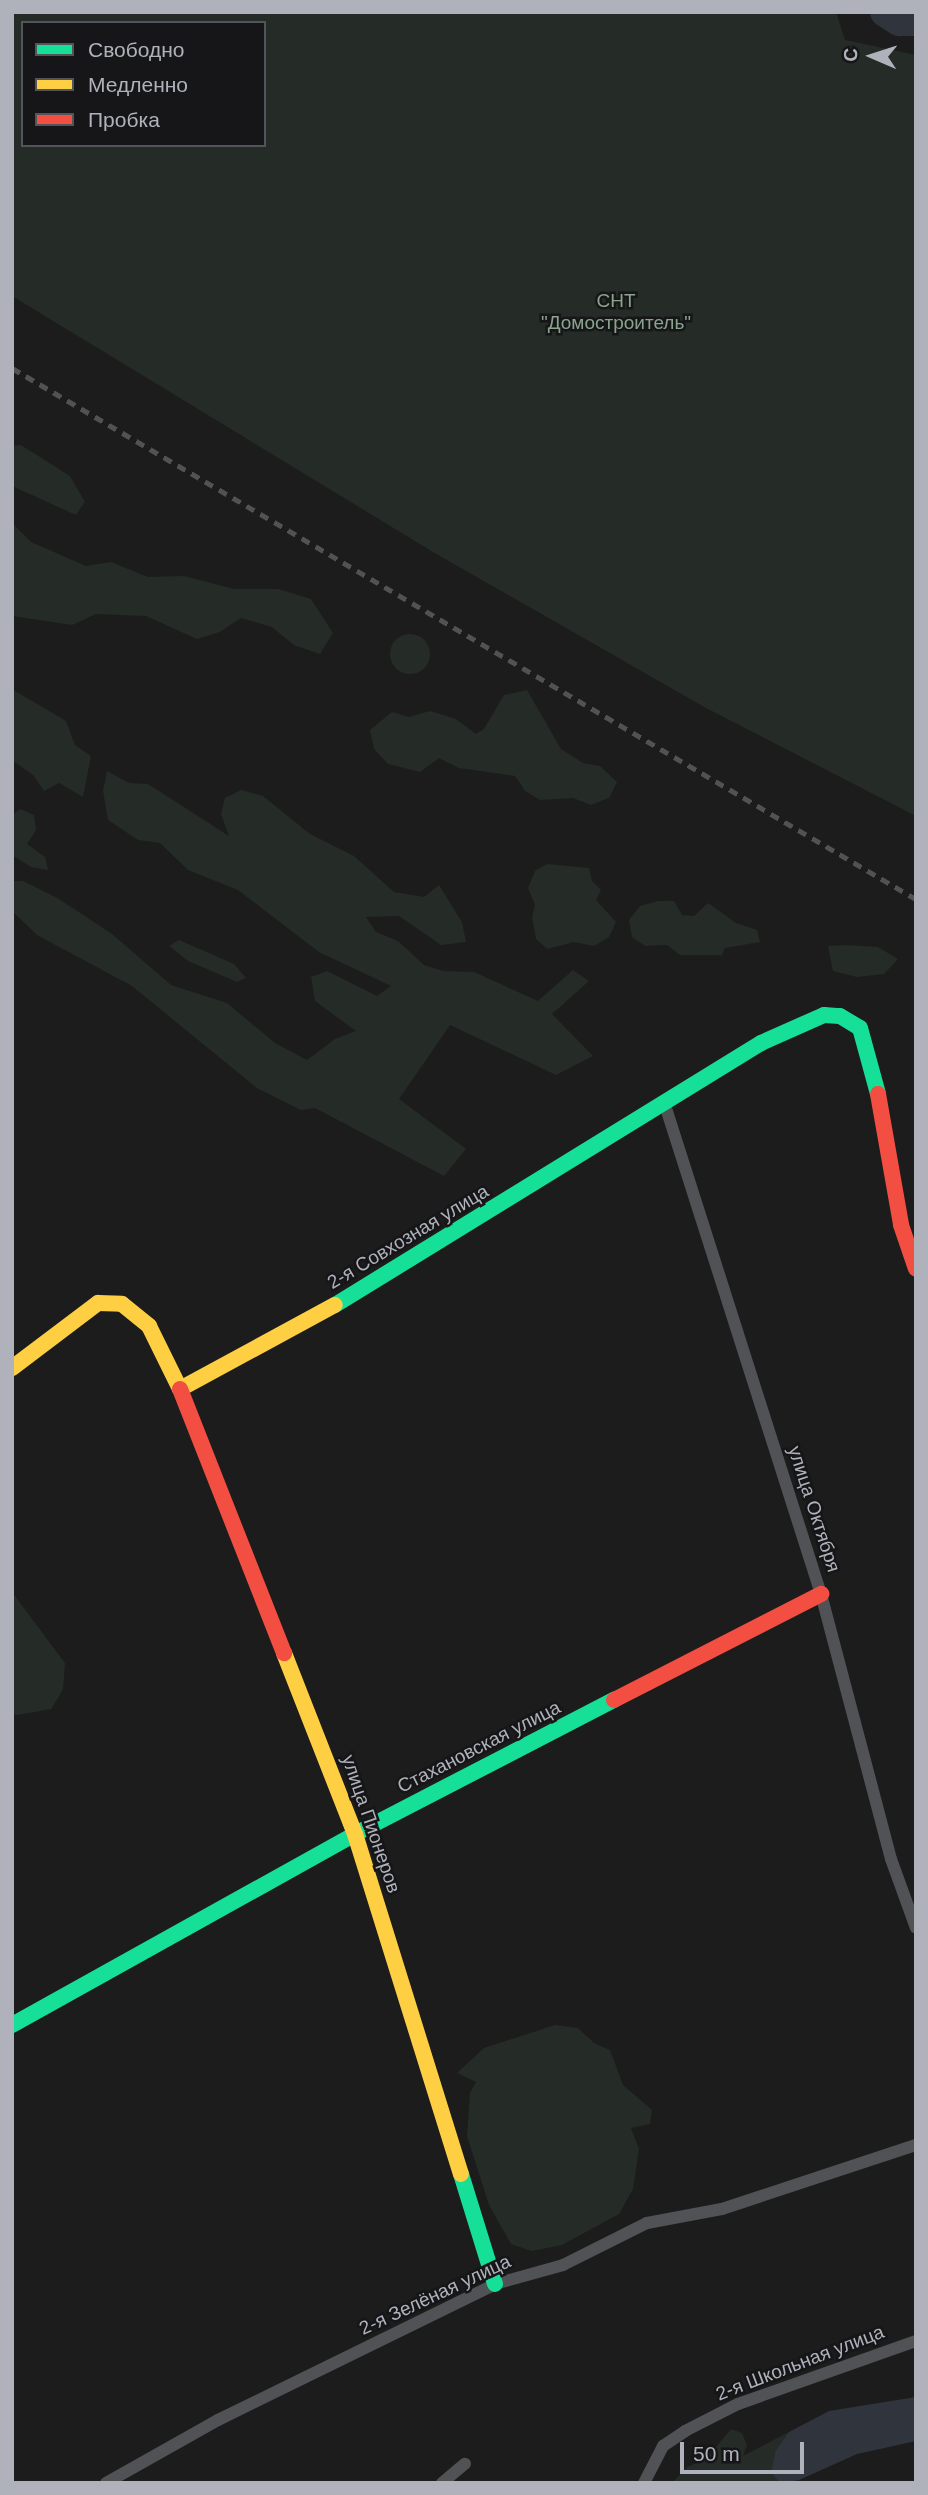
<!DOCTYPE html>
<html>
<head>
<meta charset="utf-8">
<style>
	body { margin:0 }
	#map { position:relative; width:928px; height:2495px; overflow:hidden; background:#1c1c1c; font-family:Arial,sans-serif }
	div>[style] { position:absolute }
	.green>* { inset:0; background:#252b26 }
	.round { border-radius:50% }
	.water>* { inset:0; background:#30353d }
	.river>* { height:30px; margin:-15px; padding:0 15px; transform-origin:15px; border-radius:15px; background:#30353d }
	.street>* { height:12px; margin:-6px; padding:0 6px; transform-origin:6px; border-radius:6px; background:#515255 }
	.fast>* { height:16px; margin:-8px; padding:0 8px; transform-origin:8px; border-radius:8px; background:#16e098 }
	.slow>* { height:16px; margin:-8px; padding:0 8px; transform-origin:8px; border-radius:8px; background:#ffcf43 }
	.jam>* { height:16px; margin:-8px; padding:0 8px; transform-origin:8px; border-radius:8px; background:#f24e42 }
	.rail>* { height:5px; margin-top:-2.5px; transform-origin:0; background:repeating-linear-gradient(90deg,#525255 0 9px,transparent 0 16px) }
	span { translate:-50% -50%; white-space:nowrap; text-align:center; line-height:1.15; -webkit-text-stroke:5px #161618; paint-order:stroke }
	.park-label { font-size:19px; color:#89a38e }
	.street-label { font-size:19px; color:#afb2bb }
	.frame { position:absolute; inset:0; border:14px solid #afb2bb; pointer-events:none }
	.legend { position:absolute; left:21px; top:21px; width:245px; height:126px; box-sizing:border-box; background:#161618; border:2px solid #535459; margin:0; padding:9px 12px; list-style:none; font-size:21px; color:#afb2bb }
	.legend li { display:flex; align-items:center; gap:14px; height:35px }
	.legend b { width:35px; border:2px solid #535459 }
	.north { position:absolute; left:837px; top:21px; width:70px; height:70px; -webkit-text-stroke:5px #161618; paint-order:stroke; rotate:273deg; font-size:19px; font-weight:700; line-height:28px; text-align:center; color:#afb2bb }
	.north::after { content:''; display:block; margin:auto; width:24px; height:32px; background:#afb2bb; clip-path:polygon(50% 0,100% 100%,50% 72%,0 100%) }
	.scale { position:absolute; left:680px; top:2442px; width:124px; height:32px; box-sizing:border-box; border:4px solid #afb2bb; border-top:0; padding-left:9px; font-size:21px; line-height:24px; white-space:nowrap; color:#afb2bb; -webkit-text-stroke:5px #161618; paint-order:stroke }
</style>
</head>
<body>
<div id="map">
	<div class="green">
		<i style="clip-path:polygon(evenodd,12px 12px,836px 12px,845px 40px,916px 55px,916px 816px,706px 708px,433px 552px,12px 296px,12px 12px,23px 23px,264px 23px,264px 145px,23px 145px,23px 23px)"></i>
		<i style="clip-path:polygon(21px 445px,70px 476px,85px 502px,76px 515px,12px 486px,12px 446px)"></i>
		<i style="clip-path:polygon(12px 523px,31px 542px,86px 566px,111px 562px,148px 577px,184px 576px,234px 589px,278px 589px,311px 599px,333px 633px,320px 654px,294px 645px,272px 627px,241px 618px,220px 632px,197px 639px,146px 616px,96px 614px,72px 625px,12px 616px)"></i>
		<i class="round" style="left:390px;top:634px;width:40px;height:40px"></i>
		<i style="clip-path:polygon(12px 689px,66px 721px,75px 745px,91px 756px,83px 797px,59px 783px,44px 791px,33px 775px,12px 760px)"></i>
		<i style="clip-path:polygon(527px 690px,561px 749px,583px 763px,600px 766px,617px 782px,609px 798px,591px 805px,573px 798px,540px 800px,525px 791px,515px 776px,459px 768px,439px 758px,420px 772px,388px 764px,374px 749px,370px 730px,392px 712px,409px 717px,430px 711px,456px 719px,476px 734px,484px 729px,504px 695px)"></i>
		<i style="clip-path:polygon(107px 771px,129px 783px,148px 784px,229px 836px,221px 814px,225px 798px,241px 790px,263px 796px,310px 834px,354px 856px,394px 892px,424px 897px,439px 885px,462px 922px,466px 942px,441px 945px,399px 916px,366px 917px,376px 932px,398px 941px,424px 965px,443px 971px,474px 972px,538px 1001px,573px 970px,589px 981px,552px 1014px,593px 1056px,556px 1075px,450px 1025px,399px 1099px,466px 1149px,444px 1176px,315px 1108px,301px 1110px,257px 1088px,132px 986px,37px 935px,12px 911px,12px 881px,23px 881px,59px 899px,112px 934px,171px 985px,227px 1003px,275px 1043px,307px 1060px,335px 1039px,356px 1031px,315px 1001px,311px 977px,327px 971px,377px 996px,391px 986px,319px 952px,238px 890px,188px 870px,160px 843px,138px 840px,108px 820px,103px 791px)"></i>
		<i style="clip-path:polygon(20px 809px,34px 815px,36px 830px,27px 844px,45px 857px,48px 870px,31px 867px,12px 855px,12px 815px)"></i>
		<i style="clip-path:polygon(547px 864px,589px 868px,592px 881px,601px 890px,596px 900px,616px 922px,609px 937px,594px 946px,574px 942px,547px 949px,536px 939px,532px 917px,535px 905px,528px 888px,535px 871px)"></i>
		<i style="clip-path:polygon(658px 901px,674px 901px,682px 915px,694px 916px,708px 903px,736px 923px,757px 930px,760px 942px,725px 948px,722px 955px,680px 955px,667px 945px,645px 946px,632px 937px,629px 920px,640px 906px)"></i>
		<i style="clip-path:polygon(179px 940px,234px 964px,246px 978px,237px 982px,188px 961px,169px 946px)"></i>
		<i style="clip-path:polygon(846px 945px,878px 947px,898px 959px,884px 974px,857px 977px,833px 971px,828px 946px)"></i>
		<i style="clip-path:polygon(12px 1592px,65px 1663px,63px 1690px,51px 1709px,18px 1715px,12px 1714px)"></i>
		<i style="clip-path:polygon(555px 2025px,578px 2028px,594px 2043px,610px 2050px,623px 2085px,652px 2110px,650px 2124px,631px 2128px,639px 2149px,633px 2189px,619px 2214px,562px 2245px,532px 2251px,511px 2244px,489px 2205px,467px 2136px,470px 2093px,476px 2082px,457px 2073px,484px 2048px)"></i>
		<i style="clip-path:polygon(731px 2429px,742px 2433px,747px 2445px,743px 2456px,789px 2432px,776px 2450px,780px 2482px,799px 2480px,793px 2483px,672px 2483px,687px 2467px,706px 2459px)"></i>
	</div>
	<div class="water">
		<i style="clip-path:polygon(916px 2397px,916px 2441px,857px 2454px,799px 2480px,780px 2483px,771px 2472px,776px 2450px,789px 2432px,829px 2411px)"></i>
	</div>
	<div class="river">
		<i style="left:885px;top:12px;width:17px;rotate:33deg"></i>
		<i style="left:899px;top:21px;width:17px"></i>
	</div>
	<div class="street">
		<i style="left:665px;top:1105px;width:513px;rotate:72.31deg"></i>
		<i style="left:821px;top:1594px;width:274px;rotate:75.2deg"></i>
		<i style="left:891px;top:1859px;width:73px;rotate:70.1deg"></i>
		<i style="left:106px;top:2483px;width:129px;rotate:-29.4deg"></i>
		<i style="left:218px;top:2420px;width:309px;rotate:-26.1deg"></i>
		<i style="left:495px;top:2284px;width:71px;rotate:-15.6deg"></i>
		<i style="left:563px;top:2265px;width:94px;rotate:-26.6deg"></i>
		<i style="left:647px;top:2223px;width:76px;rotate:-10.6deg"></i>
		<i style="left:722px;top:2209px;width:204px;rotate:-18.3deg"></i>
		<i style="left:442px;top:2483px;width:30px;rotate:-40deg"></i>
		<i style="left:644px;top:2483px;width:42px;rotate:-62.8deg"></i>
		<i style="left:663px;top:2446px;width:27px;rotate:-34deg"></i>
		<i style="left:685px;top:2431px;width:59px;rotate:-27deg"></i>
		<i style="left:738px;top:2404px;width:189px;rotate:-19.5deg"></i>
	</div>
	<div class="fast">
		<i style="left:335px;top:1305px;width:500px;rotate:-31.59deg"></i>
		<i style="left:761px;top:1043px;width:69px;rotate:-24deg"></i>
		<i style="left:824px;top:1015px;width:16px;rotate:4deg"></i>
		<i style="left:840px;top:1016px;width:23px;rotate:31deg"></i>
		<i style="left:860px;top:1028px;width:68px;rotate:74.7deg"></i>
		<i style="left:12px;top:2025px;width:393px;rotate:-29.1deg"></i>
		<i style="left:355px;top:1834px;width:292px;rotate:-27.4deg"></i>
		<i style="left:461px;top:2174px;width:115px;rotate:72.8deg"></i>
	</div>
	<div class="slow">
		<i style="left:12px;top:1368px;width:108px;rotate:-37.1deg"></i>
		<i style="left:98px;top:1303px;width:24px;rotate:2deg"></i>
		<i style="left:122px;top:1304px;width:35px;rotate:39deg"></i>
		<i style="left:149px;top:1326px;width:70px;rotate:63.8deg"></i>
		<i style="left:180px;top:1389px;width:176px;rotate:-28.5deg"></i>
		<i style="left:284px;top:1653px;width:194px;rotate:68.6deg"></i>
		<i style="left:355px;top:1834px;width:356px;rotate:72.7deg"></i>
	</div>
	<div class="jam">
		<i style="left:878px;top:1094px;width:133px;rotate:80deg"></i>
		<i style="left:901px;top:1225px;width:46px;rotate:71.2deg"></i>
		<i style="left:180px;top:1389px;width:284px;rotate:68.5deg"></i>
		<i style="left:614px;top:1700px;width:233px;rotate:-27.1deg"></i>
	</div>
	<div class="rail">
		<i style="left:12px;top:368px;width:1048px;rotate:30.43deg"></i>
	</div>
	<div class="park-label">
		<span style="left:616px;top:312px">СНТ<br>"Домостроитель"</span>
	</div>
	<div class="street-label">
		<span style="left:408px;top:1237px;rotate:-31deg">2-я Совхозная улица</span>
		<span style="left:814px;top:1509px;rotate:72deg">улица Октября</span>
		<span style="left:479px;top:1747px;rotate:-27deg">Стахановская улица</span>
		<span style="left:371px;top:1824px;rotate:71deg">улица Пионеров</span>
		<span style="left:435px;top:2295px;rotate:-25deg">2-я Зелёная улица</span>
		<span style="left:800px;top:2363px;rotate:-21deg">2-я Школьная улица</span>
	</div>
	<div class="frame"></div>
	<ul class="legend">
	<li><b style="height:9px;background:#16e098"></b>Свободно</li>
	<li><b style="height:9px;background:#ffcf43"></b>Медленно</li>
	<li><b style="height:9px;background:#f24e42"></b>Пробка</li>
	</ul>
	<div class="north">С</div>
	<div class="scale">50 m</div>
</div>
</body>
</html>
